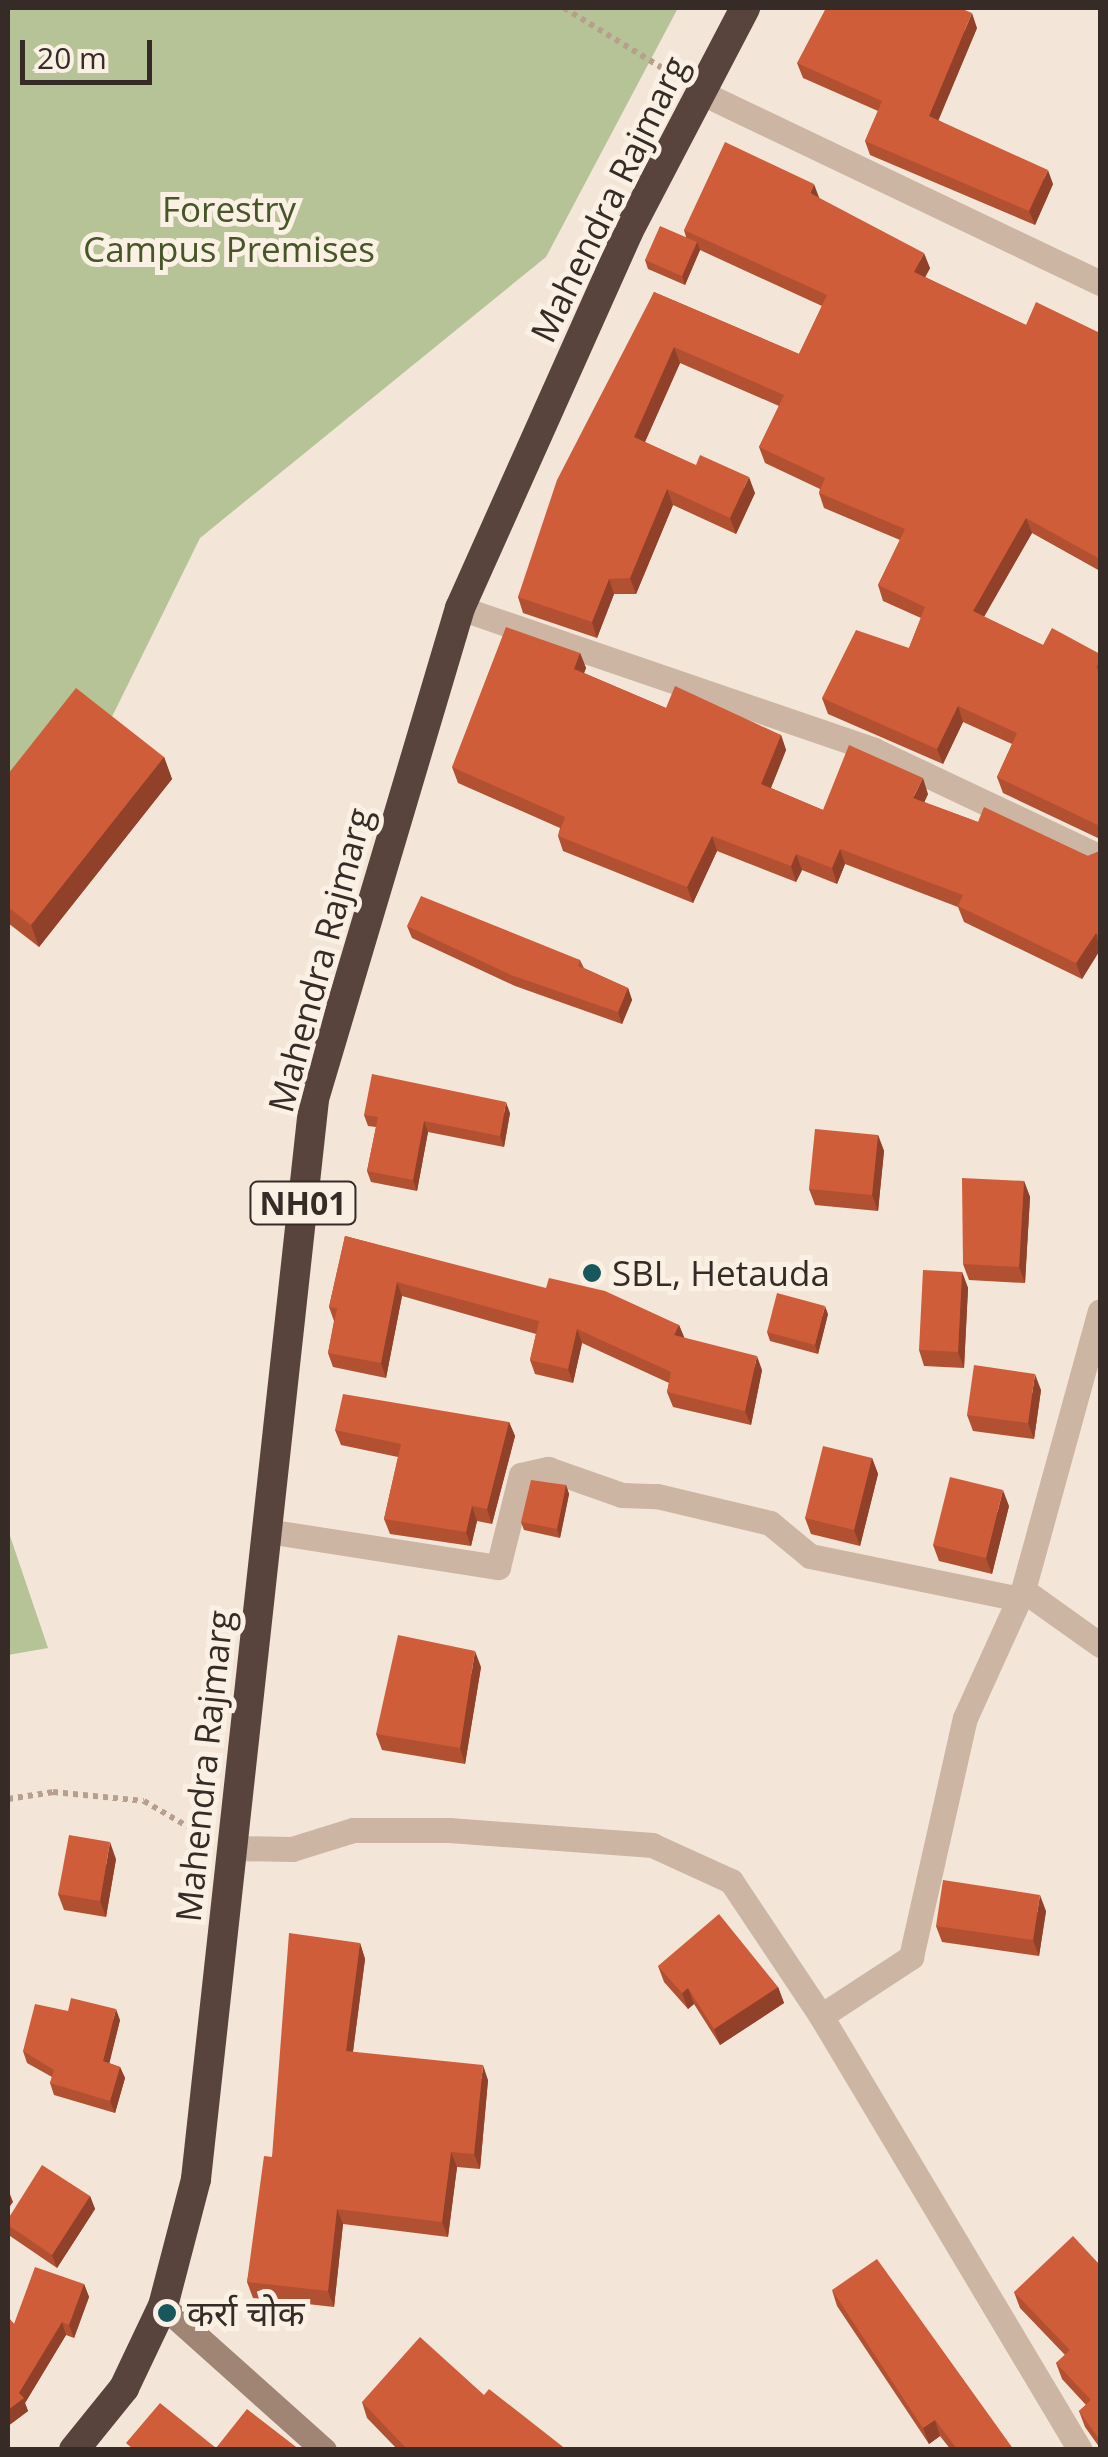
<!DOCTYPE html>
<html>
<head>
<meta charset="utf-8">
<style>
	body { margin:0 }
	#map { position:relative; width:1108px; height:2457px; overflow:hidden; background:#f3e6d8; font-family:"Open Sans","Noto Sans Devanagari",sans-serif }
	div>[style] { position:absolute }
	.green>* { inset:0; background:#b5c397 }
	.path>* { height:6px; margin-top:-3px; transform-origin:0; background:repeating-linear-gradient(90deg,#b89f8d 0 5px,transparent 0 10px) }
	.street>* { height:25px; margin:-12.5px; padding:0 12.5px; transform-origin:12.5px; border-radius:12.5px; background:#ccb5a3 }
	.secondary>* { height:25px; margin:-12.5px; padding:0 12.5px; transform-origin:12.5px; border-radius:12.5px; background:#a08474 }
	.highway>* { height:30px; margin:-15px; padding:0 15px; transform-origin:15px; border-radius:15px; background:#58443c }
	.wall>* { inset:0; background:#b25032 }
	.shaded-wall>* { inset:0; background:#914129 }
	.building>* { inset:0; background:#cf5d3a }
	.dots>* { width:28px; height:28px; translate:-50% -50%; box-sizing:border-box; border:5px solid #fbf0e4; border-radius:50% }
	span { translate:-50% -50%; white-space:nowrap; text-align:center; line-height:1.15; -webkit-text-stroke:10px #fbf0e4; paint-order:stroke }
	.shield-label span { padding:2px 8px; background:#fbf0e4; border:2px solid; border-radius:8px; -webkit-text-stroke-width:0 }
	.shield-label { font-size:32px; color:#362b26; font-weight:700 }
	.street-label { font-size:35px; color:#362b26 }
	.park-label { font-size:35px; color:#465628 }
	.poi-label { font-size:35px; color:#362b26 }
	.left { translate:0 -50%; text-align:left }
	.frame { position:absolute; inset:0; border:10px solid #362b26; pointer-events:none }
	.scale { position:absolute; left:20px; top:40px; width:132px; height:45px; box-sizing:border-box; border:5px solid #362b26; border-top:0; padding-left:12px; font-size:30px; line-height:35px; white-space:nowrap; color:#362b26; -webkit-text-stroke:8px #fbf0e4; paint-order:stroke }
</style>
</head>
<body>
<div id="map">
	<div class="green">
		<i style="clip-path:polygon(8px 8px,678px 8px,546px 257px,200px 538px,8px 928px)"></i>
		<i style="clip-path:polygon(8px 1530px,48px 1648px,8px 1655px)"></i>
	</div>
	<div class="path">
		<i style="left:564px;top:8px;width:123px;rotate:31.4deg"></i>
		<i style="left:8px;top:1799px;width:46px;rotate:-8.8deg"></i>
		<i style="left:53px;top:1792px;width:91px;rotate:5.6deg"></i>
		<i style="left:144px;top:1801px;width:61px;rotate:30.3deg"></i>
	</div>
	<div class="street">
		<i style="left:702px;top:93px;width:441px;rotate:25.5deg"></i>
		<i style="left:460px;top:608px;width:438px;rotate:18.9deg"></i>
		<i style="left:874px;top:750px;width:250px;rotate:25.3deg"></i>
		<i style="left:267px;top:1531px;width:234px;rotate:8.9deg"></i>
		<i style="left:498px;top:1567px;width:95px;rotate:-76deg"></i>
		<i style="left:521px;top:1475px;width:28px;rotate:-13deg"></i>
		<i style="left:548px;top:1469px;width:78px;rotate:19.4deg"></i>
		<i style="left:622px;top:1495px;width:35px;rotate:2deg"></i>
		<i style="left:657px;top:1496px;width:116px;rotate:13.4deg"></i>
		<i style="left:770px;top:1523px;width:52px;rotate:39.5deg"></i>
		<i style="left:810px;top:1556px;width:213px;rotate:11.6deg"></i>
		<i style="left:1023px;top:1590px;width:95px;rotate:35.5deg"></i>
		<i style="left:233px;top:1848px;width:59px;rotate:1deg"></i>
		<i style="left:292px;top:1849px;width:64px;rotate:-17.3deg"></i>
		<i style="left:353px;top:1830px;width:96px"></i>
		<i style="left:449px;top:1830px;width:204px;rotate:4.2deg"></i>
		<i style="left:652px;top:1845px;width:87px;rotate:24.5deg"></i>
		<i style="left:731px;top:1881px;width:162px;rotate:56.3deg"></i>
		<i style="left:821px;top:2016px;width:505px;rotate:59.17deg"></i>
		<i style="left:821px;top:2016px;width:108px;rotate:-33.2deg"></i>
		<i style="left:911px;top:1957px;width:245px;rotate:-77.3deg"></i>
		<i style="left:965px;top:1718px;width:141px;rotate:-65.6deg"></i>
		<i style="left:1023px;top:1590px;width:289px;rotate:-74.6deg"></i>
	</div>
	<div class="secondary">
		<i style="left:163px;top:2306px;width:216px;rotate:41.8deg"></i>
	</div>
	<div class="highway">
		<i style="left:74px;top:2450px;width:80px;rotate:-51.1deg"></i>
		<i style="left:124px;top:2388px;width:91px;rotate:-64.6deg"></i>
		<i style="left:163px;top:2306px;width:131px;rotate:-75.4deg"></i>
		<i style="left:196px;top:2179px;width:1086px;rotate:-83.76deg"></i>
		<i style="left:314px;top:1099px;width:512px;rotate:-73.44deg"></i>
		<i style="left:460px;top:608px;width:412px;rotate:-65.9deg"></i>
		<i style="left:628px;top:232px;width:253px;rotate:-62.4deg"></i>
	</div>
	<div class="wall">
		<i style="clip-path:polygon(977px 28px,938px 120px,1053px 184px,1035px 225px,870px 155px,865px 141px,878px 111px,803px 78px,797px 63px)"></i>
		<i style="clip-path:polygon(819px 198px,930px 268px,925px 277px,1026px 325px,1100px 333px,1100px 571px,1032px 533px,984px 617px,1043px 645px,1100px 654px,1100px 839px,1003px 793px,997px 777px,1012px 744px,963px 722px,943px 764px,828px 714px,822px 698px,909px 648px,921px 618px,883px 601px,878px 585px,900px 540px,824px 508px,819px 493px,820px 489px,765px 463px,759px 447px,779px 406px,680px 363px,645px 442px,755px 493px,736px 534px,673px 505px,636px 594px,614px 594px,597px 638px,523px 613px,518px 597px,654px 292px,799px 354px,822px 306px,700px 250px,685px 285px,648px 269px,645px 260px,686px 237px,684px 230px)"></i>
		<i style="clip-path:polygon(580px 653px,586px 668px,584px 673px,666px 708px,781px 735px,786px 750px,771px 788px,823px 810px,928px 794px,924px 802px,978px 822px,1088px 856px,1100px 851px,1100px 950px,1082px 979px,964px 922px,958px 907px,845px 864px,837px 884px,802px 870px,796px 882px,717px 851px,693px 903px,563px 851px,558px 836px,560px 828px,458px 783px,452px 767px)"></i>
		<i style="clip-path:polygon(164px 757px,172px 779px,39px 947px,8px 923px,8px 774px)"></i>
		<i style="clip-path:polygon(407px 926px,580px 960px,584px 968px,628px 988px,632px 1000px,622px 1024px,515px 986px,412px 938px)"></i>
		<i style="clip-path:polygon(510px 1113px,504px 1147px,428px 1132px,417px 1191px,371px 1182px,367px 1171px,376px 1127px,368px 1126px,364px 1115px)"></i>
		<i style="clip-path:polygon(878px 1135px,884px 1151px,878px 1211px,815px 1205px,809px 1189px)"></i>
		<i style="clip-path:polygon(1024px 1181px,1030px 1197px,1025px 1283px,969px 1280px,963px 1264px)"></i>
		<i style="clip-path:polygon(345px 1236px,679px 1325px,684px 1338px,762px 1370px,751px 1425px,673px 1407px,667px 1392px,669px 1383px,582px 1343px,573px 1383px,535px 1374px,530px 1360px,536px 1334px,402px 1296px,386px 1378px,333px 1367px,328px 1353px,334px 1321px,329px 1307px)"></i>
		<i style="clip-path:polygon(962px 1272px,968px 1288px,964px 1368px,924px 1366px,919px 1350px)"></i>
		<i style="clip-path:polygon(828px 1314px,818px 1354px,770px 1341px,767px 1332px)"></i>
		<i style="clip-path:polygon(1041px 1390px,1034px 1439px,973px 1431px,967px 1415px)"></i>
		<i style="clip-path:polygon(509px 1422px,515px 1436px,492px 1524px,477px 1521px,471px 1546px,390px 1534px,384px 1519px,398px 1457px,341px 1445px,335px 1430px)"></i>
		<i style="clip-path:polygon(872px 1458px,878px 1474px,860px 1546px,811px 1534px,805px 1518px)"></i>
		<i style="clip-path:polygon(566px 1485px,569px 1494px,560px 1538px,524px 1530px,521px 1522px)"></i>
		<i style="clip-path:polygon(1009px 1506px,992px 1574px,939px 1561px,933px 1545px)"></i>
		<i style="clip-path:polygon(481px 1667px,465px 1764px,382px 1750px,376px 1734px)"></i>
		<i style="clip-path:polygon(116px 1859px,106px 1917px,64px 1910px,58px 1894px)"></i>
		<i style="clip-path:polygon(1046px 1911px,1039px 1956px,942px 1942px,936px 1926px)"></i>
		<i style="clip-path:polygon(360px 1943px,365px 1959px,353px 2052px,488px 2080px,480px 2169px,457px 2167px,448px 2237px,343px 2224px,334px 2307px,253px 2298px,247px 2282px,272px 2157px)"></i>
		<i style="clip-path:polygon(658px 1966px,778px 1987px,784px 2003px,720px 2045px,694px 2004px,688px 2009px,664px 1982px)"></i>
		<i style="clip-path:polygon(68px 2011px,120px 2020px,109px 2063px,120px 2067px,125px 2078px,115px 2113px,54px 2095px,50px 2083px,52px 2077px,27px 2063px,23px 2051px)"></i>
		<i style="clip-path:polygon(90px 2196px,95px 2209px,57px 2268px,10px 2236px,8px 2229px,8px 2219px)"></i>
		<i style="clip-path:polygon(1100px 2263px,1100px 2448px,1085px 2427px,1079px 2411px,1086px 2405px,1062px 2379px,1056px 2363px,1065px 2355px,1020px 2308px,1014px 2292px)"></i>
		<i style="clip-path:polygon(84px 2284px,89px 2297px,74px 2338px,66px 2335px,25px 2403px,28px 2411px,8px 2426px,8px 2317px,14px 2324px)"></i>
		<i style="clip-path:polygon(832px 2290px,1014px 2450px,951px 2450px,940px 2436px,929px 2444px,837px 2306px)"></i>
		<i style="clip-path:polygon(484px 2395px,567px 2450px,398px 2450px,367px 2418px,362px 2402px)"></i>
	</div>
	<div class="shaded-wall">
		<i style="clip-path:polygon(972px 13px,977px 28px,934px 131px,929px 116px)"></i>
		<i style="clip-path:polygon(1048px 170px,1053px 184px,1035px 225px,1029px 211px)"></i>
		<i style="clip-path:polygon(814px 184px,820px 200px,810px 193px)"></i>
		<i style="clip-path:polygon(697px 242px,700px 250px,685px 285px,682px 276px)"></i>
		<i style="clip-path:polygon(924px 253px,930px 268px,920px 287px,914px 272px)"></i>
		<i style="clip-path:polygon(674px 347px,680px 363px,640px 453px,634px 437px)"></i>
		<i style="clip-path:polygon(749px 477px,755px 493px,736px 534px,730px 518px)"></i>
		<i style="clip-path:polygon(667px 489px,673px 505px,636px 594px,630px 578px)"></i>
		<i style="clip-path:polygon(1026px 518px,1032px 533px,978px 627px,973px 611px)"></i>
		<i style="clip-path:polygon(609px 579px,614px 594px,597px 638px,592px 622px)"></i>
		<i style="clip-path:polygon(580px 653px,586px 668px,579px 685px,574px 669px)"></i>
		<i style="clip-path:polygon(958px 706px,963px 722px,943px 764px,937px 749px)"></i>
		<i style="clip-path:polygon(781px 735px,786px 750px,766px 800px,761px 784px)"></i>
		<i style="clip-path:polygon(164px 757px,172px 779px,39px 947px,31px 925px)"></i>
		<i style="clip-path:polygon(923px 778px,928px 794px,919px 814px,913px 798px)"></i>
		<i style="clip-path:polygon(712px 836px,717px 851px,693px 903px,687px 887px)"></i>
		<i style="clip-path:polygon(840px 849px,845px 864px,837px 884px,832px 868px)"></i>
		<i style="clip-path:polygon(796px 854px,802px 870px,796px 882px,791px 866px)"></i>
		<i style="clip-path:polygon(1096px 933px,1100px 950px,1082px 979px,1076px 963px)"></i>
		<i style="clip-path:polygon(628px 988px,632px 1000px,622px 1024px,618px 1012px)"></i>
		<i style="clip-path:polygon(506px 1102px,510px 1113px,504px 1147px,500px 1136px)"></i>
		<i style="clip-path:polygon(424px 1121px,428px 1132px,417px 1191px,413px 1180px)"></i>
		<i style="clip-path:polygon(878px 1135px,884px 1151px,878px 1211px,872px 1195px)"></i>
		<i style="clip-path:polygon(1024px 1181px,1030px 1197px,1025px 1283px,1019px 1267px)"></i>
		<i style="clip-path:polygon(962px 1272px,968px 1288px,964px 1368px,958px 1352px)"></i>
		<i style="clip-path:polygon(397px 1282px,402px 1296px,386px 1378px,381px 1363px)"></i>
		<i style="clip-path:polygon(825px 1306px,828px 1314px,818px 1354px,815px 1345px)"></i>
		<i style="clip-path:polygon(679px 1325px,685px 1339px,674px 1335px)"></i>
		<i style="clip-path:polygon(577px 1329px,582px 1343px,573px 1383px,568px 1369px)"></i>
		<i style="clip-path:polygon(757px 1356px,762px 1370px,751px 1425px,745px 1411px)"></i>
		<i style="clip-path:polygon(1035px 1374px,1041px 1390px,1034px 1439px,1028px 1423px)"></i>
		<i style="clip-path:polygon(509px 1422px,515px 1436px,492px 1524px,487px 1509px)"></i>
		<i style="clip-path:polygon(872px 1458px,878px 1474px,860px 1546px,854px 1530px)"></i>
		<i style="clip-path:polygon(566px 1485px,569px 1494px,560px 1538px,557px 1529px)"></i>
		<i style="clip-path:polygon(1003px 1490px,1009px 1506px,992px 1574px,986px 1558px)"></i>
		<i style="clip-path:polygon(472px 1506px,477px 1521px,471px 1546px,466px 1532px)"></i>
		<i style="clip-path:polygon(475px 1651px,481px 1667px,465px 1764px,460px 1748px)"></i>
		<i style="clip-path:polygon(110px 1842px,116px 1859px,106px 1917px,100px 1901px)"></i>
		<i style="clip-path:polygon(1040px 1895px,1046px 1911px,1039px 1956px,1033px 1940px)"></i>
		<i style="clip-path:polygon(360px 1943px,365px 1959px,351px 2066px,346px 2051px)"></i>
		<i style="clip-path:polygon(778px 1987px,784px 2003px,720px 2045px,714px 2029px)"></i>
		<i style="clip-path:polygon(688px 1988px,694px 2004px,688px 2009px,682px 1993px)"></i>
		<i style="clip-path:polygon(116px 2009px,120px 2020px,107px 2073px,103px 2061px)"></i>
		<i style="clip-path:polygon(483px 2065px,488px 2080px,480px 2169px,474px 2154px)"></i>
		<i style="clip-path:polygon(120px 2067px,125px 2078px,115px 2113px,110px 2101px)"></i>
		<i style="clip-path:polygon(451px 2152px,457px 2167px,448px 2237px,442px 2222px)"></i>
		<i style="clip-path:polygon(8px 2189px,13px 2202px,8px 2209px)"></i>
		<i style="clip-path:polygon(90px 2196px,95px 2209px,57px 2268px,52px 2255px)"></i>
		<i style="clip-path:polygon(337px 2209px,343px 2224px,334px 2307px,328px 2291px)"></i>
		<i style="clip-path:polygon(84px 2284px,89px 2297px,74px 2338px,69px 2325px)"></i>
		<i style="clip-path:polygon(62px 2322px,66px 2335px,25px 2403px,28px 2411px,8px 2426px,8px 2410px)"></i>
		<i style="clip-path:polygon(935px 2420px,940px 2436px,929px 2444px,923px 2428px)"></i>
	</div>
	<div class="building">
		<i style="clip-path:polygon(826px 8px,960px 8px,972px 13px,929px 116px,1048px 170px,1029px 211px,865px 141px,882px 101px,797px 63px)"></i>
		<i style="clip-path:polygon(725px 142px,814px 184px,810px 193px,924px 253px,914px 272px,1026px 325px,1036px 302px,1100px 333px,1100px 559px,1026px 518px,973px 611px,1043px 645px,1052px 628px,1100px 654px,1100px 659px,1096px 668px,1100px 671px,1100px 826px,997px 777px,1017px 733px,958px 706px,937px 749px,822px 698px,856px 630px,909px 648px,925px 607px,878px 585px,905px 529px,819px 493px,825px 478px,759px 447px,784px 395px,674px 347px,634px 437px,696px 465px,700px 455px,749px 477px,730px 518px,667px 489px,630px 578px,609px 579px,592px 622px,518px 597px,557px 480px,654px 292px,799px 354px,827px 295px,684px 230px)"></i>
		<i style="clip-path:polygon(660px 226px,697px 242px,682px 276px,645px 260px)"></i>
		<i style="clip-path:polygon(506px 627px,580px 653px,574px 669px,666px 708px,675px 686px,781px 735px,761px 784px,823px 810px,849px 745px,923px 778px,913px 798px,978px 822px,984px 807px,1088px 856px,1100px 851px,1100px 937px,1096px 933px,1076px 963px,958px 906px,963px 895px,840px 849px,832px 868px,796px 854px,791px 866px,712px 836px,687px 887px,558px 836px,565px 817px,452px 767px)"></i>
		<i style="clip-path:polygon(76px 688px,164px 757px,31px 925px,8px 907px,8px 774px)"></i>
		<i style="clip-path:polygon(421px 896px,580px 960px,578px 966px,628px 988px,618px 1012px,511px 975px,407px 926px)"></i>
		<i style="clip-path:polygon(372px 1074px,506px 1102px,500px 1136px,424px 1121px,413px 1180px,367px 1171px,378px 1117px,364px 1115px)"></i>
		<i style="clip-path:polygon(815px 1129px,878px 1135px,872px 1195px,809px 1189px)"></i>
		<i style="clip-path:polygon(962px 1178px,1024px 1181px,1019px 1267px,963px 1264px)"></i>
		<i style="clip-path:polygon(345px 1236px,546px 1288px,549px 1278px,605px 1291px,679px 1325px,674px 1335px,757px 1356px,745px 1411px,667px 1392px,671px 1372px,577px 1329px,568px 1369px,530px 1360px,539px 1321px,397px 1282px,381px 1363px,328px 1353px,337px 1308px,329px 1307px)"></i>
		<i style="clip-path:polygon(923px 1270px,962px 1272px,958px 1352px,919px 1350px)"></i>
		<i style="clip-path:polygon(777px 1293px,825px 1306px,815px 1345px,767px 1332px)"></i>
		<i style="clip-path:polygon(974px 1365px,1035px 1374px,1028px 1423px,967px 1415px)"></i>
		<i style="clip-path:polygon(343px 1394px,509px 1422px,487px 1509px,472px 1506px,466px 1532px,384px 1519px,401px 1444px,335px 1430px)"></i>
		<i style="clip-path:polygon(823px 1446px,872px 1458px,854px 1530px,805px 1518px)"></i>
		<i style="clip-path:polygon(950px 1477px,1003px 1490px,986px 1558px,933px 1545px)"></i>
		<i style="clip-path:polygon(531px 1480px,566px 1485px,557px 1529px,521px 1522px)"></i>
		<i style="clip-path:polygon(398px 1635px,475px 1651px,460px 1748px,376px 1734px)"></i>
		<i style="clip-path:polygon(69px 1835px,110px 1842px,100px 1901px,58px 1894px)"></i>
		<i style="clip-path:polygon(943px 1880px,1040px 1895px,1033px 1940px,936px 1926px)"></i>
		<i style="clip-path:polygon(719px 1914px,778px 1987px,714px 2029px,688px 1988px,682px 1993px,658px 1966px)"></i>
		<i style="clip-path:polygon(289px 1933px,360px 1943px,346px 2051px,483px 2065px,474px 2154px,451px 2152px,442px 2222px,337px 2209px,328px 2291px,247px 2282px,264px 2156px,272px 2157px)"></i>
		<i style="clip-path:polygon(71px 1998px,116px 2009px,103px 2061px,120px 2067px,110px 2101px,50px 2083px,54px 2070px,23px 2051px,35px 2004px,68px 2011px)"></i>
		<i style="clip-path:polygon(42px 2165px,90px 2196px,52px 2255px,8px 2225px,8px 2219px)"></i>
		<i style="clip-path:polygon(1073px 2236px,1099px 2264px,1100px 2263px,1100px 2440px,1079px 2411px,1091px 2400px,1056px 2363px,1070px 2350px,1014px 2292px)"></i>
		<i style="clip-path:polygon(877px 2259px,1014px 2450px,958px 2450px,935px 2420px,923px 2428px,832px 2290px)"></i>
		<i style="clip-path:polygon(35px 2267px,84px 2284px,69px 2325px,62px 2322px,19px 2393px,24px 2398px,8px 2410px,8px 2317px,14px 2324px)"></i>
		<i style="clip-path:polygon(420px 2337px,484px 2395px,489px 2389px,567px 2450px,408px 2450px,362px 2402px)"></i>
		<i style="clip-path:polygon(160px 2403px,216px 2448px,247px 2409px,300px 2450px,134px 2450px,126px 2443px)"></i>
	</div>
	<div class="dots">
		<i style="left:592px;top:1273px;background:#18575b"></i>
		<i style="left:167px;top:2313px;background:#18575b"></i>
	</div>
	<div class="shield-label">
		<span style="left:303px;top:1203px">NH01</span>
	</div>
	<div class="street-label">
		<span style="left:609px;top:199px;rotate:-64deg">Mahendra Rajmarg</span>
		<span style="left:320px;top:960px;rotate:-75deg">Mahendra Rajmarg</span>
		<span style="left:204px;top:1766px;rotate:-84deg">Mahendra Rajmarg</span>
	</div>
	<div class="park-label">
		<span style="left:229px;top:229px">Forestry<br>Campus Premises</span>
	</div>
	<div class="poi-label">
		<span class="left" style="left:612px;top:1273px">SBL, Hetauda</span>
		<span class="left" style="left:187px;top:2313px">कर्रा चोक</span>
	</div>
	<div class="frame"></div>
	<div class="scale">20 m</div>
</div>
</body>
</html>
